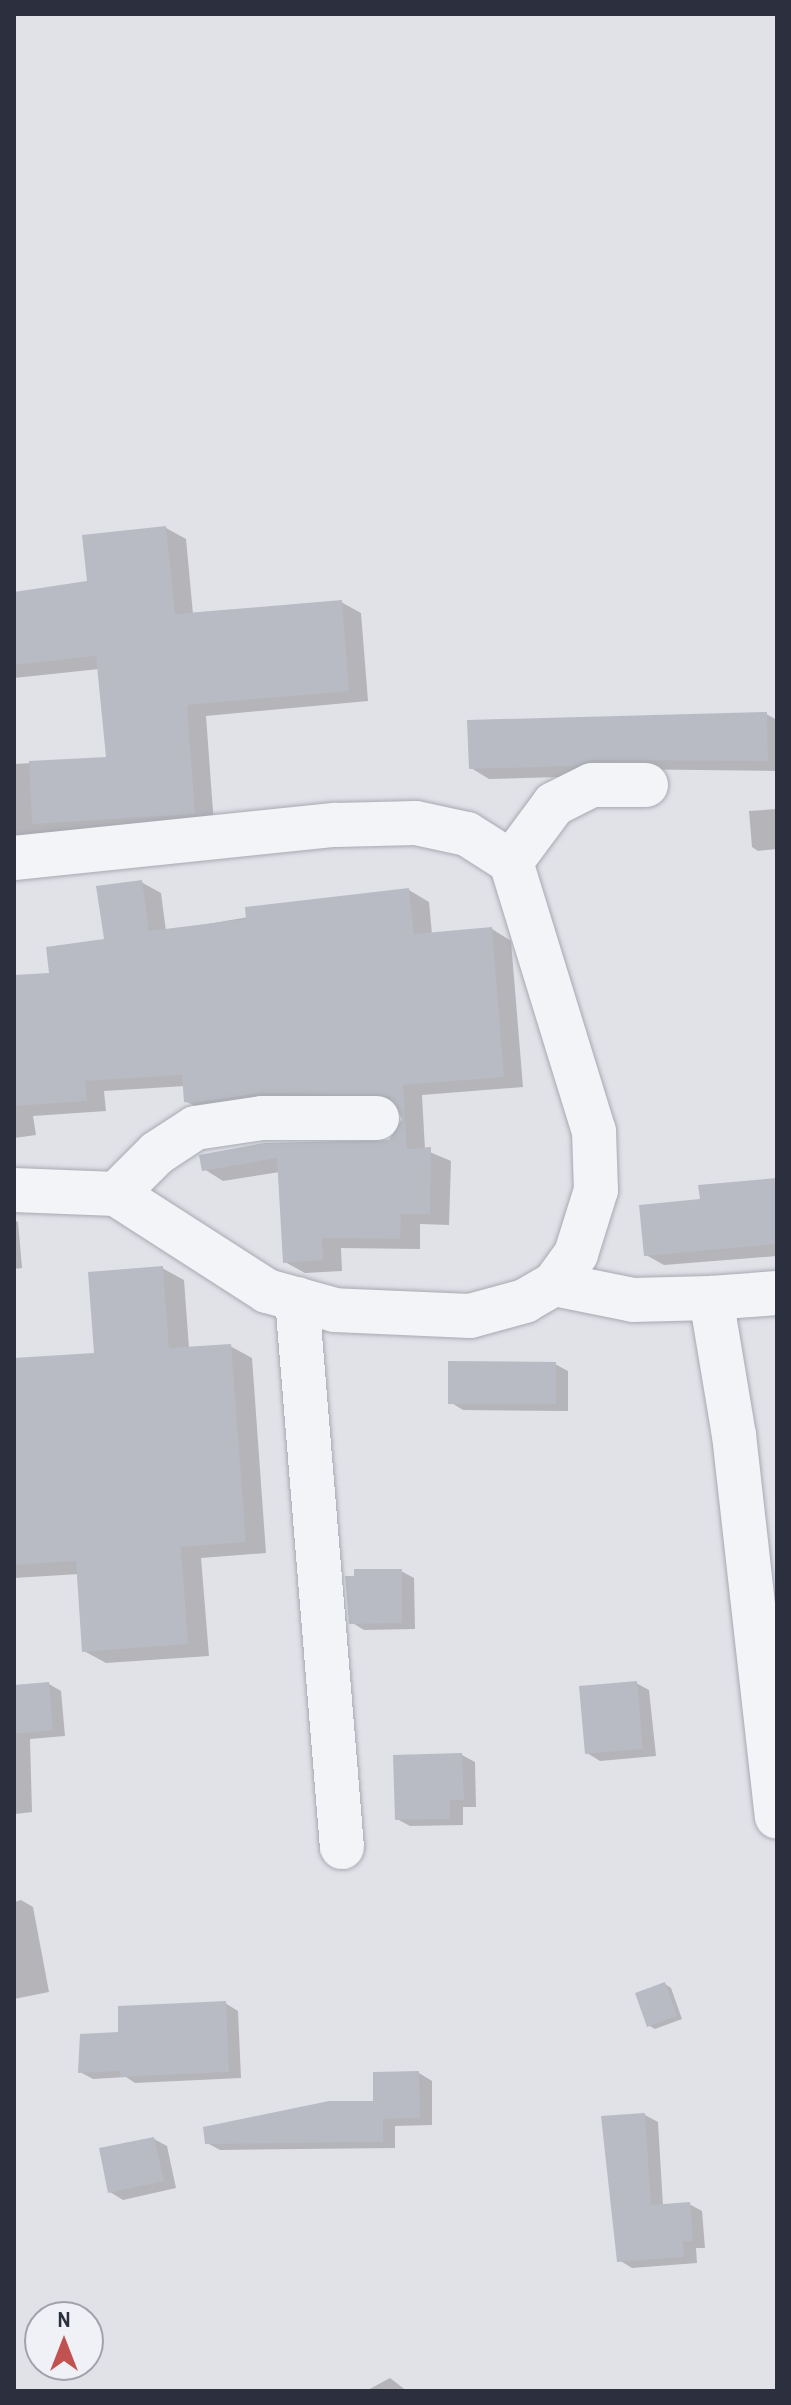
<!DOCTYPE html>
<html>
<head>
<meta charset="utf-8">
<style>
	body { margin:0 }
	#map { position:relative; width:791px; height:2405px; overflow:hidden; background:#e1e2e8; font-family:"Archivo Narrow",sans-serif }
	div>[style] { position:absolute }
	.shadow>* { inset:0; background:#0003 }
	.building>* { inset:0; background:#b8bbc4 }
	.roads { filter:drop-shadow(0 0 2px #a7a9b2) drop-shadow(0 0 2px #a7a9b2) }
	.minor>* { height:44px; margin:-22px; padding:0 22px; transform-origin:22px; border-radius:22px; background:#f3f4f7 }
	span { translate:-50% -50%; white-space:nowrap; text-align:center; line-height:1.15; -webkit-text-stroke:8px #f0f1f6; paint-order:stroke }
	.frame { position:absolute; inset:0; border:16px solid #2b2f3e; pointer-events:none }
	.north { position:absolute; left:24px; top:2301px; width:80px; height:80px; box-sizing:border-box; background:#f0f1f6; border:2px solid #a1a3ac; border-radius:50%; rotate:0deg; font-size:22px; font-weight:700; line-height:32px; text-align:center; color:#2b2f3e }
	.north::after { content:''; display:block; margin:auto; width:28px; height:36px; background:#c05252; clip-path:polygon(50% 0,100% 100%,50% 72%,0 100%) }
</style>
</head>
<body>
<div id="map">
	<div class="shadow">
		<i style="clip-path:polygon(166px 528px,186px 539px,193px 614px,341px 602px,361px 613px,368px 701px,206px 716px,214px 825px,14px 840px,14px 764px,109px 759px,99px 669px,14px 678px,14px 594px,90px 583px)"></i>
		<i style="clip-path:polygon(766px 714px,777px 720px,777px 771px,612px 769px,593px 776px,489px 779px,471px 768px)"></i>
		<i style="clip-path:polygon(777px 809px,777px 849px,758px 851px,752px 847px,749px 811px)"></i>
		<i style="clip-path:polygon(141px 882px,161px 893px,166px 931px,409px 890px,429px 902px,432px 934px,492px 929px,511px 941px,523px 1087px,422px 1095px,425px 1150px,451px 1161px,449px 1225px,420px 1224px,420px 1249px,341px 1248px,342px 1271px,305px 1273px,285px 1262px,280px 1172px,223px 1181px,204px 1169px,202px 1157px,390px 1142px,404px 1119px,398px 1107px,206px 1113px,186px 1101px,185px 1086px,104px 1091px,106px 1111px,33px 1116px,36px 1135px,14px 1138px,14px 1051px,106px 941px)"></i>
		<i style="clip-path:polygon(777px 1180px,777px 1256px,664px 1265px,646px 1255px,702px 1201px)"></i>
		<i style="clip-path:polygon(14px 1220px,18px 1222px,22px 1268px,14px 1269px)"></i>
		<i style="clip-path:polygon(162px 1268px,184px 1280px,189px 1348px,230px 1346px,252px 1358px,266px 1553px,201px 1558px,209px 1656px,106px 1663px,84px 1651px,79px 1574px,14px 1578px,14px 1360px,96px 1355px)"></i>
		<i style="clip-path:polygon(555px 1364px,568px 1371px,568px 1411px,463px 1410px,450px 1402px)"></i>
		<i style="clip-path:polygon(401px 1571px,414px 1578px,415px 1629px,364px 1630px,351px 1622px)"></i>
		<i style="clip-path:polygon(636px 1683px,649px 1690px,656px 1756px,600px 1761px,587px 1753px)"></i>
		<i style="clip-path:polygon(49px 1684px,61px 1691px,65px 1736px,30px 1739px,32px 1812px,15px 1814px,14px 1854px,14px 1687px)"></i>
		<i style="clip-path:polygon(462px 1755px,475px 1762px,476px 1807px,463px 1807px,463px 1825px,410px 1826px,397px 1819px)"></i>
		<i style="clip-path:polygon(21px 1900px,33px 1907px,49px 1992px,14px 1999px,14px 1902px)"></i>
		<i style="clip-path:polygon(665px 1984px,671px 1988px,682px 2019px,655px 2029px,648px 2025px)"></i>
		<i style="clip-path:polygon(225px 2003px,238px 2011px,241px 2078px,135px 2083px,126px 2077px,93px 2079px,80px 2072px,120px 2034px)"></i>
		<i style="clip-path:polygon(419px 2073px,432px 2081px,432px 2125px,395px 2126px,395px 2148px,220px 2150px,207px 2143px,375px 2103px)"></i>
		<i style="clip-path:polygon(645px 2115px,658px 2122px,663px 2206px,689px 2204px,702px 2211px,705px 2248px,696px 2248px,697px 2263px,632px 2268px,619px 2260px)"></i>
		<i style="clip-path:polygon(154px 2139px,167px 2146px,176px 2188px,123px 2200px,110px 2192px)"></i>
		<i style="clip-path:polygon(390px 2378px,407px 2391px,366px 2391px)"></i>
	</div>
	<div class="building">
		<i style="clip-path:polygon(166px 526px,175px 614px,342px 600px,349px 691px,187px 705px,195px 814px,32px 824px,29px 761px,106px 757px,96px 656px,14px 665px,14px 592px,87px 581px,82px 535px)"></i>
		<i style="clip-path:polygon(767px 712px,768px 761px,592px 760px,573px 766px,469px 769px,467px 720px)"></i>
		<i style="clip-path:polygon(142px 880px,149px 931px,246px 919px,245px 907px,409px 888px,414px 934px,492px 927px,504px 1077px,403px 1085px,407px 1149px,431px 1147px,430px 1214px,401px 1214px,400px 1239px,322px 1238px,323px 1260px,283px 1263px,277px 1158px,202px 1171px,199px 1155px,264px 1143px,389px 1140px,402px 1119px,389px 1096px,262px 1093px,192px 1103px,184px 1102px,182px 1075px,85px 1081px,87px 1101px,14px 1106px,14px 975px,49px 973px,46px 947px,104px 939px,96px 886px)"></i>
		<i style="clip-path:polygon(777px 1178px,777px 1244px,644px 1256px,639px 1205px,700px 1199px,698px 1185px)"></i>
		<i style="clip-path:polygon(163px 1266px,169px 1348px,231px 1344px,246px 1542px,181px 1547px,188px 1644px,82px 1652px,76px 1561px,14px 1565px,14px 1358px,94px 1353px,88px 1272px)"></i>
		<i style="clip-path:polygon(448px 1361px,556px 1362px,556px 1404px,448px 1404px)"></i>
		<i style="clip-path:polygon(354px 1569px,402px 1569px,402px 1623px,349px 1624px,345px 1576px,354px 1576px)"></i>
		<i style="clip-path:polygon(637px 1681px,643px 1749px,585px 1754px,579px 1686px)"></i>
		<i style="clip-path:polygon(49px 1682px,53px 1730px,14px 1734px,14px 1685px)"></i>
		<i style="clip-path:polygon(462px 1753px,464px 1800px,450px 1800px,450px 1819px,395px 1820px,393px 1755px)"></i>
		<i style="clip-path:polygon(665px 1982px,677px 2016px,647px 2027px,635px 1993px)"></i>
		<i style="clip-path:polygon(226px 2001px,229px 2072px,120px 2077px,120px 2071px,78px 2073px,80px 2034px,118px 2032px,118px 2006px)"></i>
		<i style="clip-path:polygon(419px 2071px,420px 2118px,383px 2119px,383px 2142px,205px 2144px,203px 2127px,329px 2101px,373px 2101px,373px 2072px)"></i>
		<i style="clip-path:polygon(645px 2113px,651px 2205px,690px 2202px,693px 2241px,683px 2241px,684px 2257px,617px 2262px,601px 2116px)"></i>
		<i style="clip-path:polygon(154px 2137px,164px 2181px,108px 2193px,99px 2148px)"></i>
	</div>
	<div class="roads">
		<div class="minor">
			<i style="left:14px;top:858px;width:324px;rotate:-5.9deg"></i>
			<i style="left:336px;top:825px;width:80px;rotate:-1.4deg"></i>
			<i style="left:416px;top:823px;width:52px;rotate:12.2deg"></i>
			<i style="left:467px;top:834px;width:52px;rotate:32.5deg"></i>
			<i style="left:511px;top:862px;width:282px;rotate:72.9deg"></i>
			<i style="left:594px;top:1131px;width:59px;rotate:88.1deg"></i>
			<i style="left:596px;top:1190px;width:67px;rotate:107.4deg"></i>
			<i style="left:576px;top:1254px;width:37px;rotate:126deg"></i>
			<i style="left:554px;top:1284px;width:34px;rotate:150deg"></i>
			<i style="left:525px;top:1301px;width:57px;rotate:164.7deg"></i>
			<i style="left:470px;top:1316px;width:135px;rotate:-177.5deg"></i>
			<i style="left:335px;top:1310px;width:71px;rotate:-164.4deg"></i>
			<i style="left:267px;top:1291px;width:179px;rotate:-147.3deg"></i>
			<i style="left:116px;top:1194px;width:102px;rotate:-177.8deg"></i>
			<i style="left:511px;top:862px;width:72px;rotate:-53.4deg"></i>
			<i style="left:554px;top:804px;width:42px;rotate:-26.6deg"></i>
			<i style="left:592px;top:785px;width:54px"></i>
			<i style="left:116px;top:1194px;width:58px;rotate:-45deg"></i>
			<i style="left:157px;top:1153px;width:45px;rotate:-33.3deg"></i>
			<i style="left:195px;top:1128px;width:68px;rotate:-8.5deg"></i>
			<i style="left:262px;top:1118px;width:115px"></i>
			<i style="left:554px;top:1284px;width:81px;rotate:11.4deg"></i>
			<i style="left:633px;top:1300px;width:78px;rotate:-1.5deg"></i>
			<i style="left:777px;top:1293px;width:66px;rotate:175.7deg"></i>
			<i style="left:711px;top:1298px;width:139px;rotate:80.5deg"></i>
			<i style="left:734px;top:1435px;width:384px;rotate:83.6deg"></i>
			<i style="left:297px;top:1299px;width:550px;rotate:85.31deg"></i>
		</div>
	</div>
	<div class="frame"></div>
	<div class="north">N</div>
</div>
</body>
</html>
